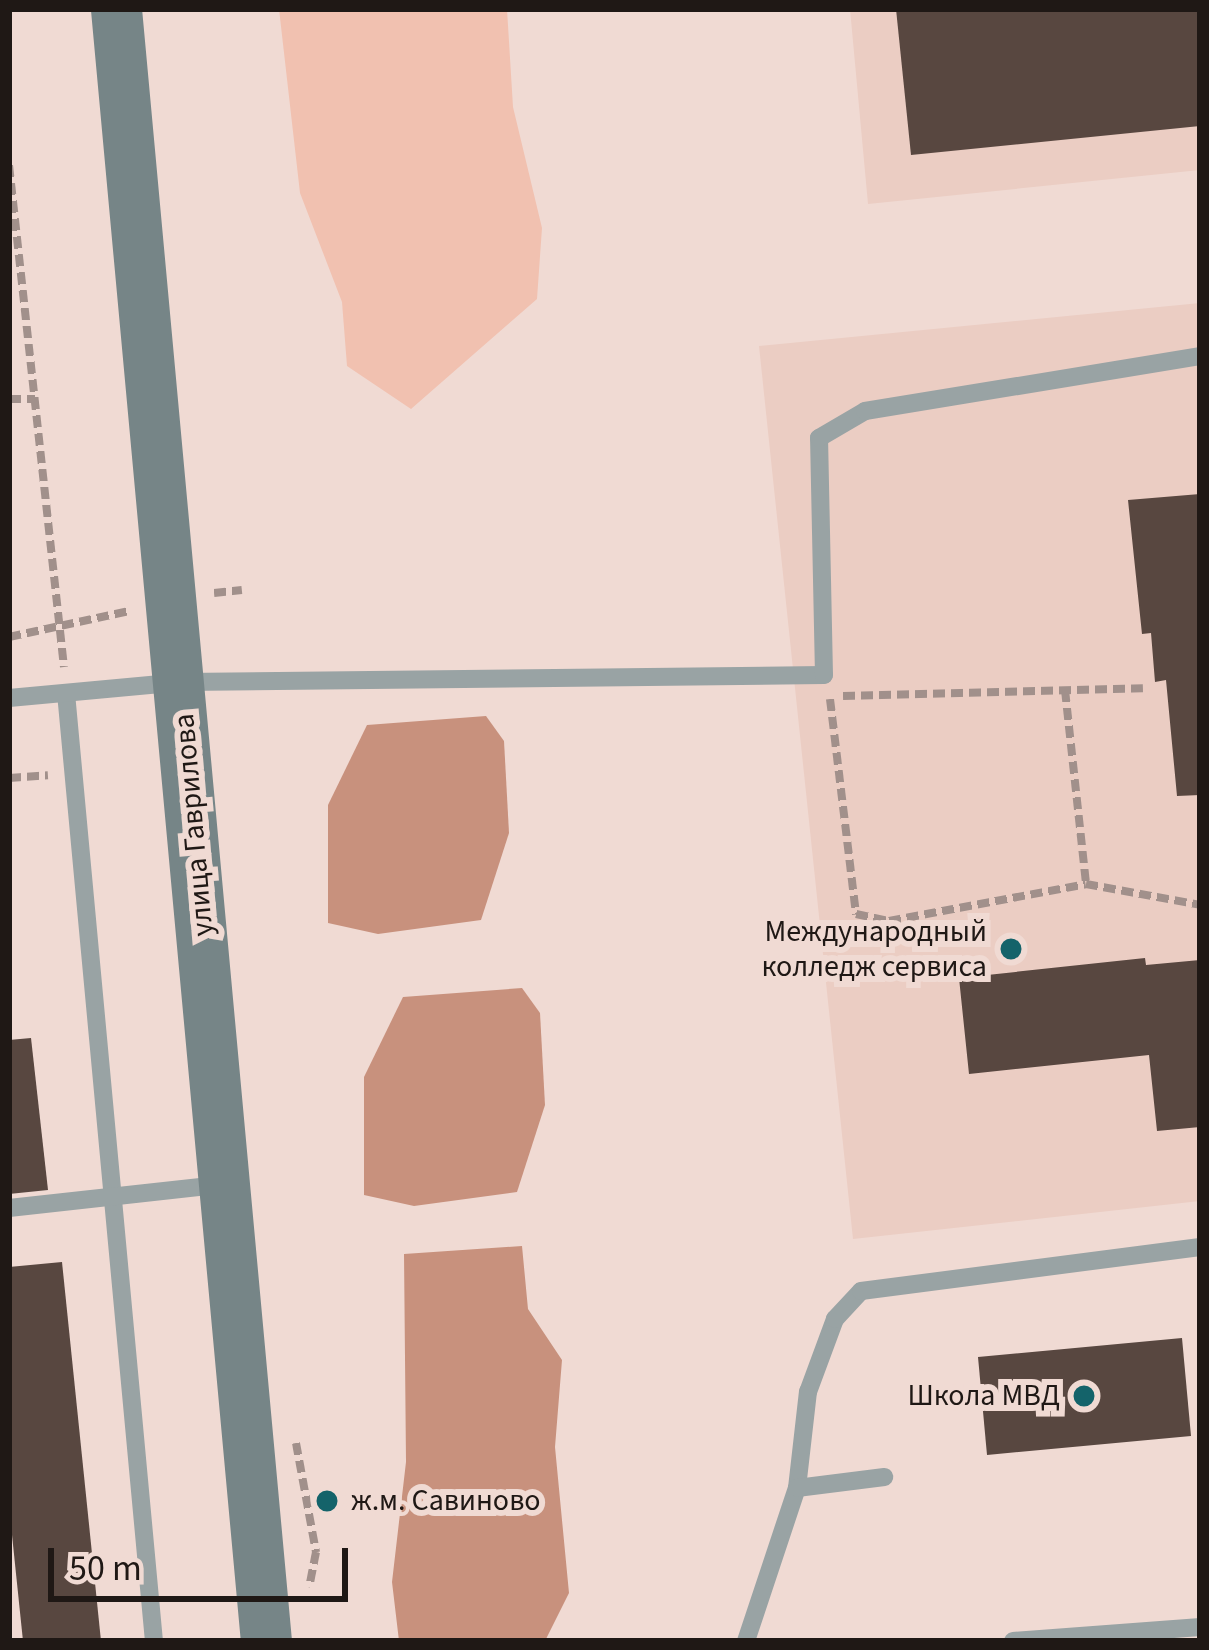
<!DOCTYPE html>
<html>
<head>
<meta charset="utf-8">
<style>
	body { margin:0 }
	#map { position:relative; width:1209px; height:1650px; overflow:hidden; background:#f0dad3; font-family:"Source Sans 3",sans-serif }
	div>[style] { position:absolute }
	.built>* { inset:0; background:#ebcdc3 }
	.green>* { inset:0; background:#f1c1b0 }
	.water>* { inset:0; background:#c8917d }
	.building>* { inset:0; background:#584740 }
	.path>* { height:8px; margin-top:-4px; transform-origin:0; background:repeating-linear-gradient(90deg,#a1908b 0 12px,transparent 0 18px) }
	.lane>* { height:18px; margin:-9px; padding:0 9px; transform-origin:9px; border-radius:9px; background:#99a3a4 }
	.secondary>* { height:51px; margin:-25.5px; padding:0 25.5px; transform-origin:25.5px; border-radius:25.5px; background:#768587 }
	.dots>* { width:33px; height:33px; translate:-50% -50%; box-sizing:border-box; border:6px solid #f0dad3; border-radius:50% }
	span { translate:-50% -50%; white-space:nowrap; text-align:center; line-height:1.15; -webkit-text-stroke:12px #f0dad3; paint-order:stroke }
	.street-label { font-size:30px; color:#1f1815 }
	.poi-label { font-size:30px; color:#1f1815 }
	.right { translate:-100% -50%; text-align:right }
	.left { translate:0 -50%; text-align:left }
	.frame { position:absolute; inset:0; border:12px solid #1f1815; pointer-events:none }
	.scale { position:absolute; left:48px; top:1548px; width:300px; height:54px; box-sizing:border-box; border:6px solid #1f1815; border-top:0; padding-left:15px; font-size:36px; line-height:42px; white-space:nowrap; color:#1f1815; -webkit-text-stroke:9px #f0dad3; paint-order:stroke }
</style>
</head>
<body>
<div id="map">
	<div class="built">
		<i style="clip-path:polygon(850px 9px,1200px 9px,1200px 170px,868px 204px)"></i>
		<i style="clip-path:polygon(1200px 303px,1200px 1201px,853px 1239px,759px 346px)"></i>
	</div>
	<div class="green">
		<i style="clip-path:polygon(279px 9px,507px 9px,513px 107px,542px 228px,537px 299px,411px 409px,347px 366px,342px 302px,300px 193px)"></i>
	</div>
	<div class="water">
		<i style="clip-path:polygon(486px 716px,504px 741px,509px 833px,481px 920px,378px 934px,328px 923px,328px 805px,367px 725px)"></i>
		<i style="clip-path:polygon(522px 988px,540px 1013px,545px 1105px,517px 1192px,414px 1206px,364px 1195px,364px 1077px,403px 997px)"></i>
		<i style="clip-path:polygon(522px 1246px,528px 1309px,562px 1360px,555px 1447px,569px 1593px,545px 1641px,399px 1641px,392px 1582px,406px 1462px,404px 1254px)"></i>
	</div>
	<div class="building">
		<i style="clip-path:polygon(896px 9px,1200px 9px,1200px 126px,911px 155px)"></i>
		<i style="clip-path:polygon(1200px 494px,1200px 795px,1177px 796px,1166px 680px,1155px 682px,1151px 633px,1142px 634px,1128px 500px)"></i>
		<i style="clip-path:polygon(1145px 958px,1146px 965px,1200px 960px,1200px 1127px,1157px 1131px,1149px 1055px,969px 1074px,959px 978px)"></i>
		<i style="clip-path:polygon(31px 1038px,48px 1190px,9px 1194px,9px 1040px)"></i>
		<i style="clip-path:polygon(62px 1262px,101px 1641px,23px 1641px,9px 1506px,9px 1267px)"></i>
		<i style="clip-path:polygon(1182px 1338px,1191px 1436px,987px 1455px,978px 1357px)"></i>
	</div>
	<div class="path">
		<i style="left:9px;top:165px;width:505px;rotate:83.75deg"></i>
		<i style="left:9px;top:399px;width:26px"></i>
		<i style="left:214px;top:593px;width:28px;rotate:-6deg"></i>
		<i style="left:9px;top:637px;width:123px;rotate:-12.2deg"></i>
		<i style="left:1065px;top:690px;width:195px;rotate:83.8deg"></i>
		<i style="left:1086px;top:884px;width:116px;rotate:10.4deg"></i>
		<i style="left:843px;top:696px;width:300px;rotate:-1.5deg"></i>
		<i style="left:830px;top:699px;width:217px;rotate:83.1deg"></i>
		<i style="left:856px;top:914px;width:34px;rotate:12deg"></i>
		<i style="left:889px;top:921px;width:200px;rotate:-10.6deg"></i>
		<i style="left:9px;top:778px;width:39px;rotate:-4deg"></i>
		<i style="left:296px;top:1443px;width:111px;rotate:79.6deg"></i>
		<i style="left:316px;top:1552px;width:36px;rotate:101deg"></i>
	</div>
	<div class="lane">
		<i style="left:66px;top:693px;width:952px;rotate:84.7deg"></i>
		<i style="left:9px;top:698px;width:174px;rotate:-5.3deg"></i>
		<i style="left:182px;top:682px;width:642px;rotate:-0.62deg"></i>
		<i style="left:824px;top:675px;width:237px;rotate:-91.2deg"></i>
		<i style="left:819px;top:438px;width:53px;rotate:-30.4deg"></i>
		<i style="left:865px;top:411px;width:339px;rotate:-9.3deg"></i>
		<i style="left:9px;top:1208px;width:211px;rotate:-6.3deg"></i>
		<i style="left:797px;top:1488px;width:97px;rotate:-83.5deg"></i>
		<i style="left:808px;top:1392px;width:78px;rotate:-69.7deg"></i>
		<i style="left:835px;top:1319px;width:38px;rotate:-47deg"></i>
		<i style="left:861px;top:1291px;width:342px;rotate:-7.4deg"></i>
		<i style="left:746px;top:1641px;width:161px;rotate:-71.6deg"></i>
		<i style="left:797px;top:1488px;width:88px;rotate:-7.2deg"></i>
		<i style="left:1013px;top:1641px;width:188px;rotate:-4.3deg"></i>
	</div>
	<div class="secondary">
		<i style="left:116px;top:9px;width:1639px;rotate:84.75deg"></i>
	</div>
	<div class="dots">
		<i style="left:1011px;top:949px;background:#14636a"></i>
		<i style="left:1084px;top:1396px;background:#14636a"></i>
		<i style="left:327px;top:1501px;background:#14636a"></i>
	</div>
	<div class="street-label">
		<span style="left:194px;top:825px;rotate:-95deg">улица Гаврилова</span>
	</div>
	<div class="poi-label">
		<span class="right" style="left:987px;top:949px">Международный<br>колледж сервиса</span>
		<span class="right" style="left:1060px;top:1396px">Школа МВД</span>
		<span class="left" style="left:351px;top:1501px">ж.м. Савиново</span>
	</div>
	<div class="frame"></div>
	<div class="scale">50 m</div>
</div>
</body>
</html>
